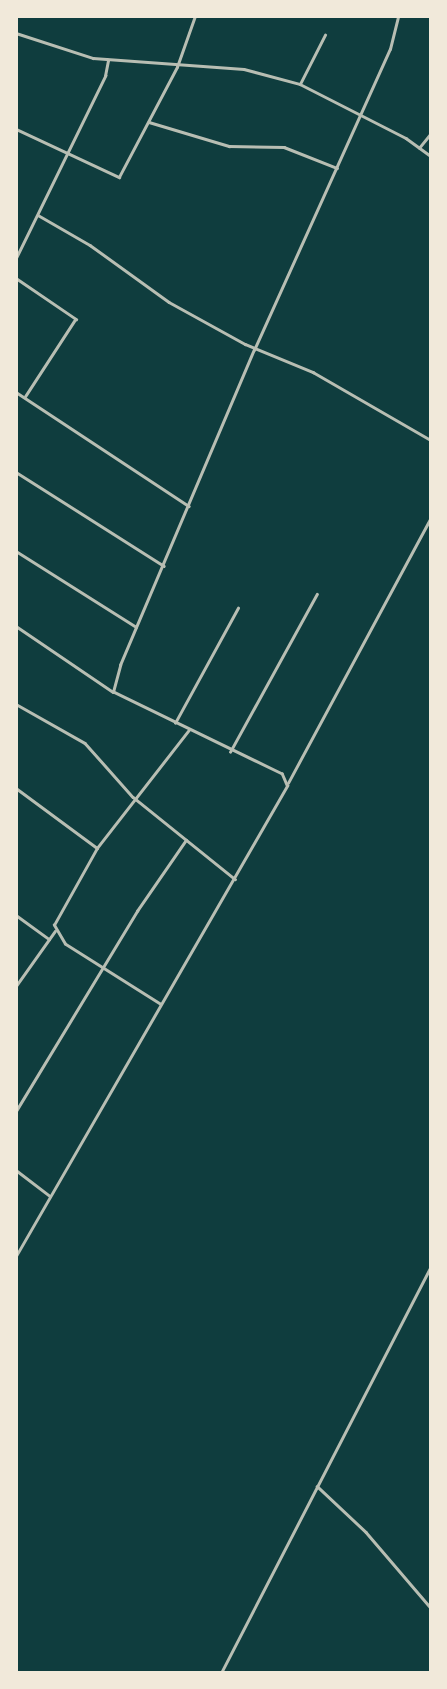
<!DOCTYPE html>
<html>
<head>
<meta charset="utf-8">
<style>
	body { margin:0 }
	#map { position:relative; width:447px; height:1689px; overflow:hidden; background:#0f3d3e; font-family:Roboto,sans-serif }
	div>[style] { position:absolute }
	.minor>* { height:2.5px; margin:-1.25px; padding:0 1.25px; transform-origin:1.25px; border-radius:1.25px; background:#b8beb3 }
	span { translate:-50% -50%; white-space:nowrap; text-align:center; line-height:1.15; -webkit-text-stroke:4px #f1e9da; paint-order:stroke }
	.frame { position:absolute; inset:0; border:18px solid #f1e9da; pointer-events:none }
</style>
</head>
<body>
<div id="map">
	<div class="minor">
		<i style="left:16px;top:33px;width:81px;rotate:18deg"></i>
		<i style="left:93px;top:58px;width:151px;rotate:4.2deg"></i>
		<i style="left:244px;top:69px;width:58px;rotate:15deg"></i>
		<i style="left:300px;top:84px;width:119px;rotate:27deg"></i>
		<i style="left:406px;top:138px;width:31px;rotate:36deg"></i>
		<i style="left:300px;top:84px;width:55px;rotate:-63deg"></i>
		<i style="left:149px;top:122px;width:84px;rotate:16.7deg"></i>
		<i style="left:229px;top:146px;width:55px;rotate:1deg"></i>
		<i style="left:284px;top:147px;width:57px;rotate:21.6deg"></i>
		<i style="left:16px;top:129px;width:114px;rotate:25deg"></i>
		<i style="left:119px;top:177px;width:124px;rotate:-62.2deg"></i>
		<i style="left:177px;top:67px;width:54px;rotate:-70.6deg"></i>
		<i style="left:419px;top:148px;width:19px;rotate:-51deg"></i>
		<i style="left:38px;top:215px;width:60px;rotate:30deg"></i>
		<i style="left:90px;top:245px;width:97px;rotate:35.8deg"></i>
		<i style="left:169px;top:302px;width:87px;rotate:28.9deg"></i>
		<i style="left:245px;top:344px;width:74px;rotate:22.4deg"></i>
		<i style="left:313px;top:372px;width:136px;rotate:30deg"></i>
		<i style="left:16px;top:258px;width:203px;rotate:-63.9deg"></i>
		<i style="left:105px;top:76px;width:16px;rotate:-79deg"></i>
		<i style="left:16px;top:278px;width:73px;rotate:34.3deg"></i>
		<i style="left:76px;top:319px;width:92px;rotate:123deg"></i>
		<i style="left:16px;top:392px;width:207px;rotate:33.4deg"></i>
		<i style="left:16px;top:472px;width:175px;rotate:32.4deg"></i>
		<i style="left:16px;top:551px;width:142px;rotate:32.3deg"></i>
		<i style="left:16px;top:626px;width:117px;rotate:34.2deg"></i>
		<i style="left:16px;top:704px;width:79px;rotate:29.5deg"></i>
		<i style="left:85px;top:743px;width:72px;rotate:48.4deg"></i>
		<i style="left:133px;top:797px;width:131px;rotate:38.8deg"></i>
		<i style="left:175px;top:723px;width:131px;rotate:-61.3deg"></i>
		<i style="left:230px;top:752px;width:180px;rotate:-61.2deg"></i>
		<i style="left:288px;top:783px;width:302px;rotate:-61.7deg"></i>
		<i style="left:16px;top:788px;width:101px;rotate:36.5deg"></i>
		<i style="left:16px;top:915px;width:41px;rotate:36deg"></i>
		<i style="left:16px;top:986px;width:67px;rotate:-54.7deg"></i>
		<i style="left:160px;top:1004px;width:112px;rotate:-147.7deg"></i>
		<i style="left:65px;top:944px;width:22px;rotate:-120deg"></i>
		<i style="left:54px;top:925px;width:88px;rotate:-60.8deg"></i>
		<i style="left:97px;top:848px;width:150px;rotate:-52.1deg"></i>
		<i style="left:16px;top:1111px;width:234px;rotate:-58.8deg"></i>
		<i style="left:137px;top:911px;width:86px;rotate:-55.4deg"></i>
		<i style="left:16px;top:1170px;width:43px;rotate:37.4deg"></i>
		<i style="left:16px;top:1256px;width:543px;rotate:-60.03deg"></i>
		<i style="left:287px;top:786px;width:13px;rotate:-113deg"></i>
		<i style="left:282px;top:774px;width:188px;rotate:-154.1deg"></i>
		<i style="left:113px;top:692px;width:28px;rotate:-75deg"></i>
		<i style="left:120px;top:665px;width:342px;rotate:-67deg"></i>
		<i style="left:254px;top:350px;width:330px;rotate:-65.7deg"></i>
		<i style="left:390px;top:49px;width:34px;rotate:-76deg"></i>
		<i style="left:317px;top:1486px;width:67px;rotate:43.2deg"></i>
		<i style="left:366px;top:1532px;width:100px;rotate:49.5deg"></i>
		<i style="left:221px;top:1673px;width:458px;rotate:-62.7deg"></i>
	</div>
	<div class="frame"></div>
</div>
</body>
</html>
